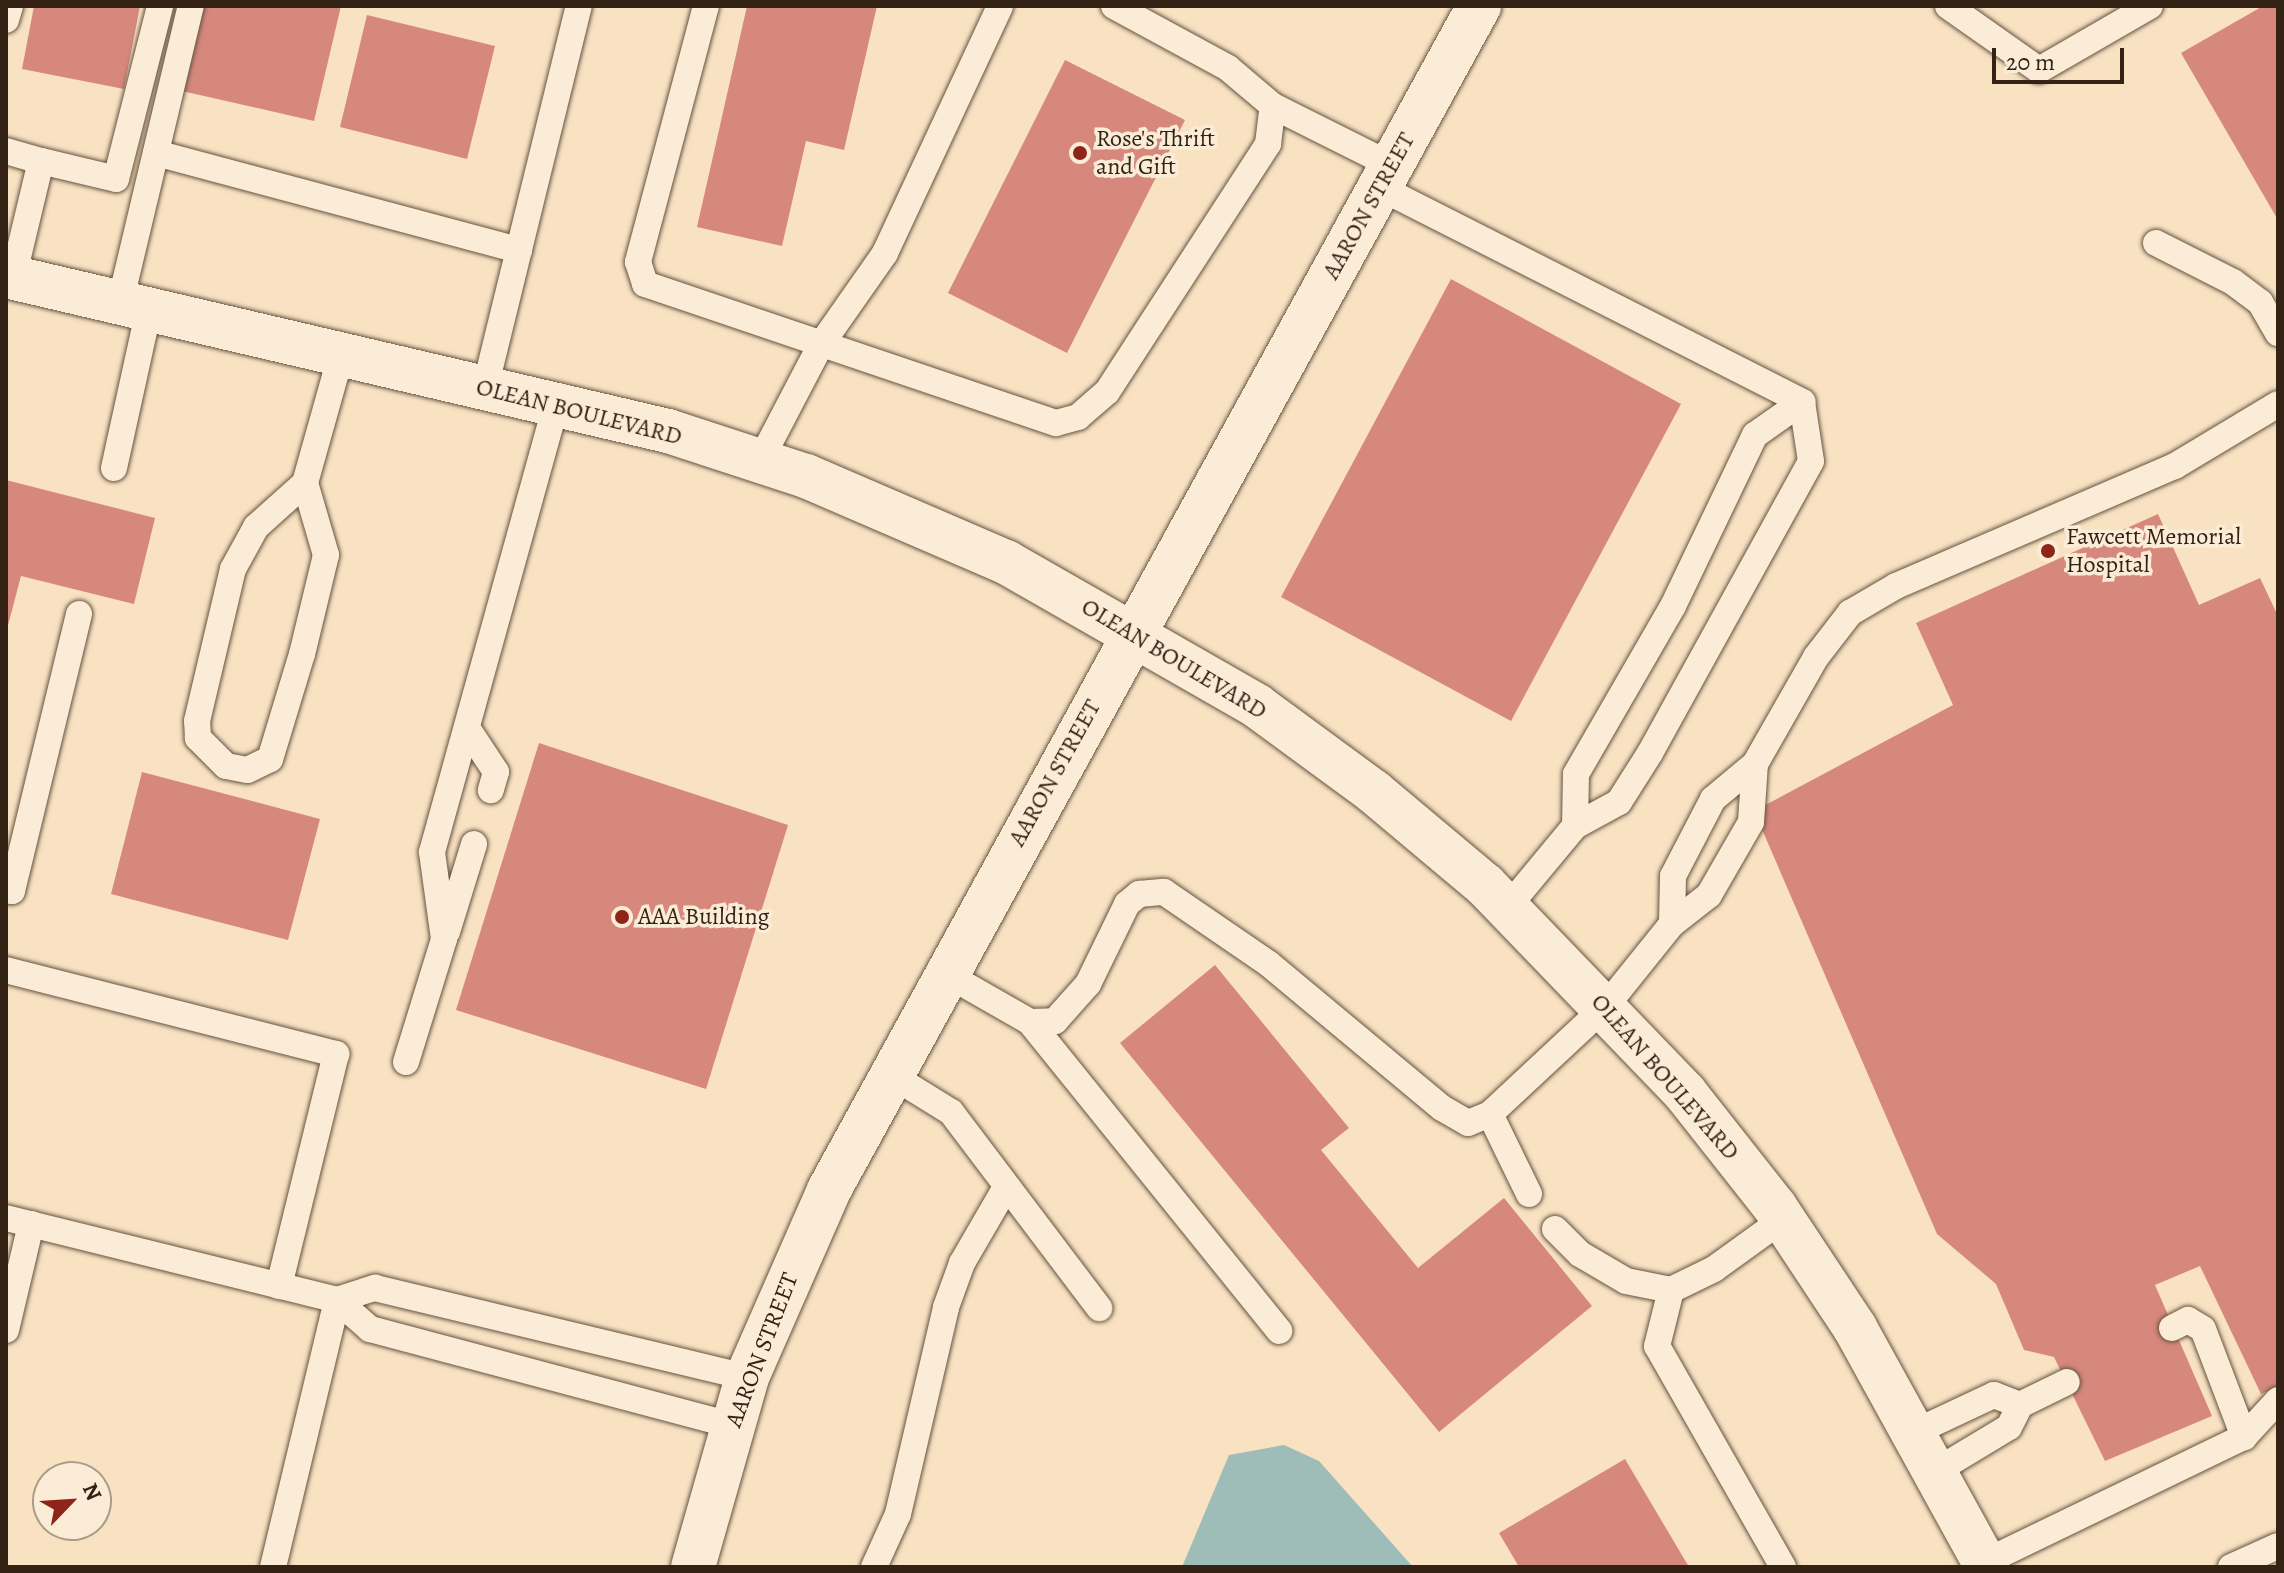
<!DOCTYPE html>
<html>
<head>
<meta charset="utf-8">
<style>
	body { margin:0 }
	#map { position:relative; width:2284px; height:1573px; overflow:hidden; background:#f9e2c2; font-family:Alegreya,serif }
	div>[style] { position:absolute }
	.water>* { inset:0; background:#9ebdb8 }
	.building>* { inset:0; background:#d6887c }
	.roads { filter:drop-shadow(0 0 2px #655340) drop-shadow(0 0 2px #655340) }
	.service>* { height:26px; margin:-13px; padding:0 13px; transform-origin:13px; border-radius:13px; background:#fbecd7 }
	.minor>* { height:44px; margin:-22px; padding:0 22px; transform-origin:22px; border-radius:22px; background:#fbecd7 }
	.tertiary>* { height:44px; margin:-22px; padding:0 22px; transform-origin:22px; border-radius:22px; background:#fbecd7 }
	.dots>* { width:22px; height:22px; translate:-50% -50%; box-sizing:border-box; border:4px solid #fbecd7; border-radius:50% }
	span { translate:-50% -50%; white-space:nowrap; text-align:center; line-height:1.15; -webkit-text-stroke:7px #fbecd7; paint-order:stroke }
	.poi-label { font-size:24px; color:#342315 }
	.left { translate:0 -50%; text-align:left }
	.street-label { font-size:24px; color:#342315 }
	.frame { position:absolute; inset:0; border:8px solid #342315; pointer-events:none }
	.north { position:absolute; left:32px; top:1461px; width:80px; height:80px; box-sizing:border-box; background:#fbecd7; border:2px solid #ab9c89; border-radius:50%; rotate:65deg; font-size:22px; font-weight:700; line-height:32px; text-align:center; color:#342315 }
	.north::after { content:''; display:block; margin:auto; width:28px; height:36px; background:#8f2418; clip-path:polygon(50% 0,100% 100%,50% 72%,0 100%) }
	.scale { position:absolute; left:1992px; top:48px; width:132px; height:36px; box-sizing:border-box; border:4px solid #342315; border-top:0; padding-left:10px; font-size:24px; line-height:28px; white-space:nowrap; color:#342315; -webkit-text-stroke:6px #fbecd7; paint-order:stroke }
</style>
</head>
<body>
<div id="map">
	<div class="water">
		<i style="clip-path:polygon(1284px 1445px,1319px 1461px,1413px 1567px,1182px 1567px,1229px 1455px)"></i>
	</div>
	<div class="building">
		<i style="clip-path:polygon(34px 6px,140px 6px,124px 89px,22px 69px)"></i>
		<i style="clip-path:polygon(202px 6px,341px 6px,314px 121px,182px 91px)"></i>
		<i style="clip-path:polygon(747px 6px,877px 6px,844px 150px,806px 141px,782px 246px,697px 227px)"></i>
		<i style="clip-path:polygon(2263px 6px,2278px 6px,2278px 220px,2181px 53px)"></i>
		<i style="clip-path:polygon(367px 15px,495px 46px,467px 159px,340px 127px)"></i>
		<i style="clip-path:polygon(1065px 60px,1185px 120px,1067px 353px,948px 293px)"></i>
		<i style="clip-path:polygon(1451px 279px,1681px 404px,1511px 721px,1281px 597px)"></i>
		<i style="clip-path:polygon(6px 480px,155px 518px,134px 604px,21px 576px,6px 633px)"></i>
		<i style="clip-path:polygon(2158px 514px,2199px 605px,2260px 578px,2278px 616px,2278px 1387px,2261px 1394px,2200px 1266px,2155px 1285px,2212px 1416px,2105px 1461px,2054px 1357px,2024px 1350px,1996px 1284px,1937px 1234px,1754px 811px,1953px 705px,1916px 623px)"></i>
		<i style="clip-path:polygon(539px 743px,788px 825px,706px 1089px,456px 1010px)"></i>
		<i style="clip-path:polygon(142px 772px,320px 819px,288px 940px,111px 894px)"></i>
		<i style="clip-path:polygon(1215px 965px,1349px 1128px,1321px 1150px,1418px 1268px,1504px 1198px,1592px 1306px,1439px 1432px,1120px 1043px)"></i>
		<i style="clip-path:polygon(1625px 1459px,1689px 1567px,1519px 1567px,1499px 1533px)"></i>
	</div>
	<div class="roads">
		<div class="service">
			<i style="left:706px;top:6px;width:265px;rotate:104.9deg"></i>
			<i style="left:638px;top:262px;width:23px;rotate:72deg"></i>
			<i style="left:645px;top:284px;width:434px;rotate:18.7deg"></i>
			<i style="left:1056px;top:423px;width:23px;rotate:-15deg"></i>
			<i style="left:1078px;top:417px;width:38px;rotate:-41deg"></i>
			<i style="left:1107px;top:392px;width:296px;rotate:-57deg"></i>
			<i style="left:1268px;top:144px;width:38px;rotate:-83deg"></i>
			<i style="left:1114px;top:6px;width:130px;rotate:28.5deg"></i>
			<i style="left:1228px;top:68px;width:59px;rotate:40.2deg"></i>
			<i style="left:1273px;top:106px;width:132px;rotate:26.6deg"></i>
			<i style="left:1948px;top:6px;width:111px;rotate:35.1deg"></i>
			<i style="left:2039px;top:70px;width:128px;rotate:-30deg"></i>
			<i style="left:6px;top:20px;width:15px;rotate:-74deg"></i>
			<i style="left:6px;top:151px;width:36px;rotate:16deg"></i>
			<i style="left:41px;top:161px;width:120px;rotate:103.5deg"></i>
			<i style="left:156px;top:153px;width:376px;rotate:15deg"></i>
			<i style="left:41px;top:161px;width:77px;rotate:13.5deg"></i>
			<i style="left:116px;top:179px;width:179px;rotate:-75.7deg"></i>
			<i style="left:1379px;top:187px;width:475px;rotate:26.9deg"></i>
			<i style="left:2156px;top:243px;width:86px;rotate:26.9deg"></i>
			<i style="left:2233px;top:282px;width:34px;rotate:37deg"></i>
			<i style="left:2260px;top:302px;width:36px;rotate:60deg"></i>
			<i style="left:120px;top:303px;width:305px;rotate:-76.6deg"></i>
			<i style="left:485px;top:388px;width:393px;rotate:-76.2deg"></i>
			<i style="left:760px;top:461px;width:130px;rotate:-62.4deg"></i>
			<i style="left:820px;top:346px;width:113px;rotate:-55deg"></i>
			<i style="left:885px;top:253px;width:272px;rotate:-65deg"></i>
			<i style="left:114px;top:468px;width:163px;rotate:-77.6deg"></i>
			<i style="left:305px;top:483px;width:75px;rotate:73.7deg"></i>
			<i style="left:326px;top:555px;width:102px;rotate:103.6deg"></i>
			<i style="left:302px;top:654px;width:110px;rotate:106.9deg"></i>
			<i style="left:270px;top:759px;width:25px;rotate:154deg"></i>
			<i style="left:247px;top:770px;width:21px;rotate:-169deg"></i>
			<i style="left:226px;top:766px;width:40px;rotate:-135deg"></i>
			<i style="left:198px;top:738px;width:17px;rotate:-93deg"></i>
			<i style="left:197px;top:721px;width:156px;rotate:-76.7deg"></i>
			<i style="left:233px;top:569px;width:48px;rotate:-61.3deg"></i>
			<i style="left:256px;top:527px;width:66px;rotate:-41.9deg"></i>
			<i style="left:305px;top:483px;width:133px;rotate:-74.3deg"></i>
			<i style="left:469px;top:731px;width:49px;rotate:56.6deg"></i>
			<i style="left:496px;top:772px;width:19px;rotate:106deg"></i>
			<i style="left:1575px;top:826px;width:52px;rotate:-88.9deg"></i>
			<i style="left:1576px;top:774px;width:194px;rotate:-60deg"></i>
			<i style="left:1673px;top:606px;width:190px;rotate:-64.4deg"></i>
			<i style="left:1755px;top:435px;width:57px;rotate:-35.1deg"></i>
			<i style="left:6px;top:890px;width:6px;rotate:9deg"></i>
			<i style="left:12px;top:891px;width:285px;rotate:-76.4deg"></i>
			<i style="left:1507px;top:908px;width:107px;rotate:-50.3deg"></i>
			<i style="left:1575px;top:826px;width:50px;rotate:-28.6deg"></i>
			<i style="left:1619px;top:802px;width:58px;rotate:-57.7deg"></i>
			<i style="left:1650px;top:753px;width:333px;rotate:-61.1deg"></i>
			<i style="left:1811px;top:461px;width:60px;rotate:-98.7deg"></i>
			<i style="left:1672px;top:924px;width:48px;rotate:-88.8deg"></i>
			<i style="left:1673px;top:876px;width:87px;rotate:-62.5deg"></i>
			<i style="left:1713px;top:799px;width:55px;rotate:-39.8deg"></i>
			<i style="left:1755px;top:764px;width:123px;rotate:-60.3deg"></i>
			<i style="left:1816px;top:657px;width:56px;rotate:-52.3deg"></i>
			<i style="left:1850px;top:613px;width:53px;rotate:-30.4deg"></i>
			<i style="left:1896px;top:586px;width:304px;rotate:-23.3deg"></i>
			<i style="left:2175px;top:466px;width:120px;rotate:-31deg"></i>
			<i style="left:447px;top:932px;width:92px;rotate:-72.9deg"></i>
			<i style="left:6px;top:970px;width:341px;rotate:14.3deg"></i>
			<i style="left:336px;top:1054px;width:239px;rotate:103.8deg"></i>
			<i style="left:946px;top:974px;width:97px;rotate:29.7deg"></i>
			<i style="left:1030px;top:1022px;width:397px;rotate:51.1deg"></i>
			<i style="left:1030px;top:1022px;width:25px;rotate:-2deg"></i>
			<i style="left:1055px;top:1021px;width:50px;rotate:-48.3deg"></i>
			<i style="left:1088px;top:984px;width:89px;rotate:-64deg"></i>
			<i style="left:1127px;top:904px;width:16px;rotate:-40deg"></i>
			<i style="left:1139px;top:894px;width:25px;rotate:-5deg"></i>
			<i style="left:1164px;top:892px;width:127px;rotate:34.4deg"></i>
			<i style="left:1269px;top:964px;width:225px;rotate:39.8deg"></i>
			<i style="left:1442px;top:1108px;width:30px;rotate:30deg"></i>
			<i style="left:1468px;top:1123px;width:24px;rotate:-22deg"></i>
			<i style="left:1490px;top:1114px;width:158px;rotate:-43deg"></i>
			<i style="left:1606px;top:1006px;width:105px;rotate:-51.2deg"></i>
			<i style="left:1672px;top:924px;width:47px;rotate:-38.1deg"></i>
			<i style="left:1709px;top:895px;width:84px;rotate:-60.1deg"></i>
			<i style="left:1751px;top:822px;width:58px;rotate:-86.1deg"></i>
			<i style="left:406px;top:1062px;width:129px;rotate:-72.8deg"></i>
			<i style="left:444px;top:939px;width:88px;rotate:-97.9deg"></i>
			<i style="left:432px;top:852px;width:464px;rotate:-74.5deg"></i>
			<i style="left:891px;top:1075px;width:70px;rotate:31.7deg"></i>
			<i style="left:951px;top:1112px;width:246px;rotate:52.9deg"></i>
			<i style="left:1490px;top:1114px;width:89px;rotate:64deg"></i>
			<i style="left:6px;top:1218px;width:341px;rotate:13.9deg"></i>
			<i style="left:337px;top:1300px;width:44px;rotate:41.3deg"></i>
			<i style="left:370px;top:1329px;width:375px;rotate:14.9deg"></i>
			<i style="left:1555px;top:1229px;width:35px;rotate:45deg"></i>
			<i style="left:1580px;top:1254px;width:53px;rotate:30.4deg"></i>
			<i style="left:1626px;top:1281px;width:46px;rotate:11.3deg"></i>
			<i style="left:1671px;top:1290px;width:48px;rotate:-26deg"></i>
			<i style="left:1714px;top:1269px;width:85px;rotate:-35.9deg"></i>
			<i style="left:1671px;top:1290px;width:58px;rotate:104deg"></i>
			<i style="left:1657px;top:1346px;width:254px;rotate:60.3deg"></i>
			<i style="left:337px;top:1300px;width:40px;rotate:-18deg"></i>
			<i style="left:375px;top:1288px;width:382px;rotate:13.5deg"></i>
			<i style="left:2172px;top:1328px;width:18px;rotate:-27deg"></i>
			<i style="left:2188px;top:1320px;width:17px;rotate:31deg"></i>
			<i style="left:2203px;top:1329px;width:116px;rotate:69.2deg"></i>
			<i style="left:6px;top:1330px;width:109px;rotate:-76.7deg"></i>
			<i style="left:1915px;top:1432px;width:87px;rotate:-25.1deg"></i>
			<i style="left:1994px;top:1395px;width:28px;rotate:21deg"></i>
			<i style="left:2020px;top:1405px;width:52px;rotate:-26.1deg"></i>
			<i style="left:1936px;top:1471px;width:85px;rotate:-31.1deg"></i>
			<i style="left:2009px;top:1427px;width:25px;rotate:-63deg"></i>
			<i style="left:1985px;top:1562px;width:288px;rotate:-25.8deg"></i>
			<i style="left:2244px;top:1437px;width:50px;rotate:-47.4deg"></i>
			<i style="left:273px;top:1567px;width:275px;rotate:-76.5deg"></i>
			<i style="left:874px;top:1567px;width:58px;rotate:-65.6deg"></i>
			<i style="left:898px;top:1514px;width:212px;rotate:-76.9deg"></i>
			<i style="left:946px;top:1307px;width:47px;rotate:-70deg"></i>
			<i style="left:962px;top:1263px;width:88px;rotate:-59.9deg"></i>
			<i style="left:2231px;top:1567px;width:51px;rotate:-24.1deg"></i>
		</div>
		<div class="minor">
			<i style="left:693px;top:1567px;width:198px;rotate:-74.1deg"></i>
			<i style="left:747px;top:1377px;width:204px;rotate:-66.3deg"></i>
			<i style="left:829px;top:1190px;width:1351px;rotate:-61.23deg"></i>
		</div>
		<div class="tertiary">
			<i style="left:6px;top:276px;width:680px;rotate:13.18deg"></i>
			<i style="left:668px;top:431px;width:145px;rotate:18.1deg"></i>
			<i style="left:806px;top:476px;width:218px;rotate:23.3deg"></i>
			<i style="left:1006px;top:562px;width:289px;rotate:29.8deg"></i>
			<i style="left:1257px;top:706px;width:145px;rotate:36.3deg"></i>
			<i style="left:1374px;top:792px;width:145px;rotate:40deg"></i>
			<i style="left:1485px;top:885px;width:289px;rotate:46.1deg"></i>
			<i style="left:1685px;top:1093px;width:145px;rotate:51.7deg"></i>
			<i style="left:1775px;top:1207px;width:145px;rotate:56.5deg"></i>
			<i style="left:1855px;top:1328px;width:273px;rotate:61.1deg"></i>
		</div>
	</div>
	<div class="dots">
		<i style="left:1080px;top:153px;background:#8f2418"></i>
		<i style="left:2048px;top:551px;background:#8f2418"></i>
		<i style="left:622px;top:917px;background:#8f2418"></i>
	</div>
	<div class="poi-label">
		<span class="left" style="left:1096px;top:153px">Rose's Thrift<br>and Gift</span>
		<span class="left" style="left:2066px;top:551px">Fawcett Memorial<br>Hospital</span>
		<span class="left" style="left:638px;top:917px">AAA Building</span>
	</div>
	<div class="street-label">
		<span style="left:1369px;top:206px;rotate:-61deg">AARON STREET</span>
		<span style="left:579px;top:412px;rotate:14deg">OLEAN BOULEVARD</span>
		<span style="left:1174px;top:659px;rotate:31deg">OLEAN BOULEVARD</span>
		<span style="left:1055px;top:773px;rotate:-61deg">AARON STREET</span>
		<span style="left:1665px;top:1077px;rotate:49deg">OLEAN BOULEVARD</span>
		<span style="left:762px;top:1350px;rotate:-69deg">AARON STREET</span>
	</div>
	<div class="frame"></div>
	<div class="north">N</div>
	<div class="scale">20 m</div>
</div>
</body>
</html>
